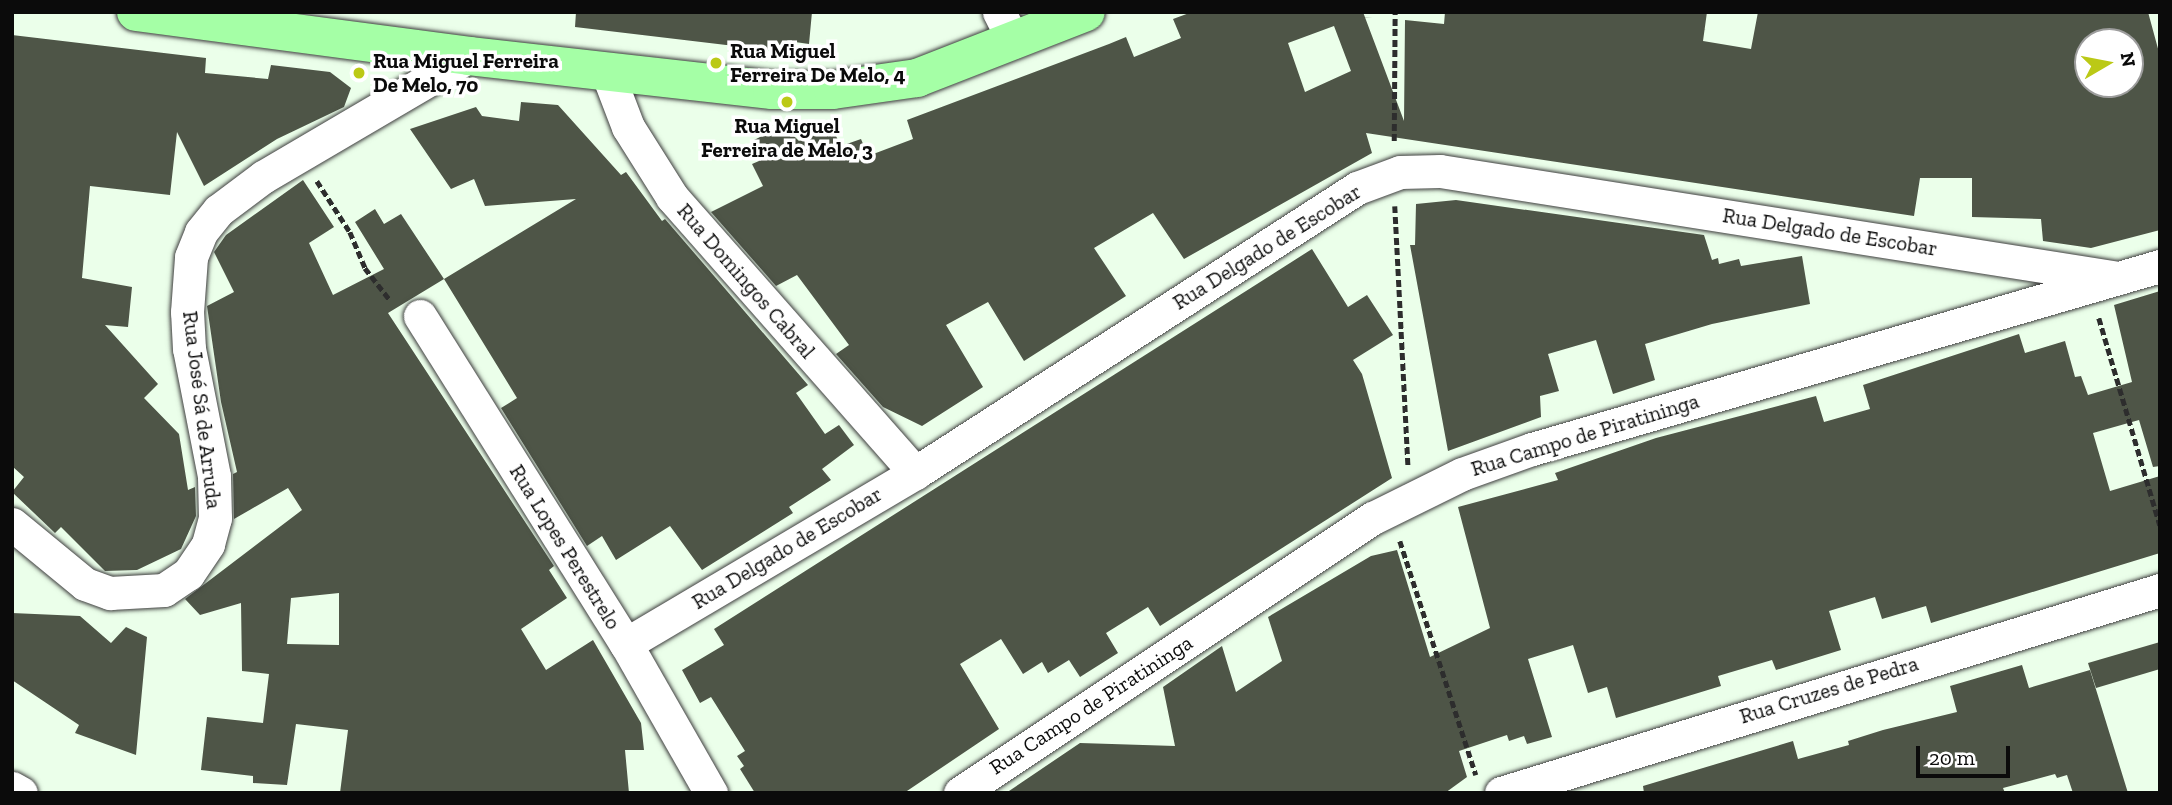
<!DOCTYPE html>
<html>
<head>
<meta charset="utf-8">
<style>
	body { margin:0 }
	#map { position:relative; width:2172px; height:805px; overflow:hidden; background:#ebffea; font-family:"Zilla Slab",serif }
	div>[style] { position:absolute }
	.building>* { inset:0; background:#4e5547 }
	.path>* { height:4.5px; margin-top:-2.25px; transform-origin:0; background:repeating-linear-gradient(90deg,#2d2d2d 0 7px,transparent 0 10.5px) }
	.roads { filter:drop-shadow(0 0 2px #3e3e3e) drop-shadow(0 0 2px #3e3e3e) }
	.street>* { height:33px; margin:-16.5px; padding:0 16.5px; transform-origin:16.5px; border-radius:16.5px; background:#fff }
	.secondary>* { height:38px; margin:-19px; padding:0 19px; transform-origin:19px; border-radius:19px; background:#a5ffa6 }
	.dots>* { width:19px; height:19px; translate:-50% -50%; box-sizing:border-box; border:4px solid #fff; border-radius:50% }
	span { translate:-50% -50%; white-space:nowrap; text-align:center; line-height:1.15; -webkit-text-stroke:7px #fff; paint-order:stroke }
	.poi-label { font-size:21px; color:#0b0b0b; font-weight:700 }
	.left { translate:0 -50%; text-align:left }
	.street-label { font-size:21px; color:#0b0b0b }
	.frame { position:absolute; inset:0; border:14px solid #0b0b0b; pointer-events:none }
	.north { position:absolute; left:2074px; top:28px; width:70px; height:70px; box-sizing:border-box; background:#fff; border:2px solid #9d9d9d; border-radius:50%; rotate:80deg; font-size:19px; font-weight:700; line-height:28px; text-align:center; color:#0b0b0b }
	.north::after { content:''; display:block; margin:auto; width:24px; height:32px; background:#bbc916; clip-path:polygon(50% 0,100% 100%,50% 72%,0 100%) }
	.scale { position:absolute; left:1916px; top:746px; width:94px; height:32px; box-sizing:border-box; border:4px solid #0b0b0b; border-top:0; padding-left:9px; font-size:21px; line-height:24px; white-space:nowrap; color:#0b0b0b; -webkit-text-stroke:5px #fff; paint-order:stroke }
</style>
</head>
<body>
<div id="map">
	<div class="building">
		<i style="clip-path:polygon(576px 12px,812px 12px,809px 44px,795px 42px,793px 53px,575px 27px)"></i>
		<i style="clip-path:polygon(evenodd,1192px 12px,1363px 12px,1404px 121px,1405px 20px,1444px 24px,1445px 12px,1707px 12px,1703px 41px,1751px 49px,1758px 12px,2148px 12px,2160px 56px,2160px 230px,2091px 248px,2043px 241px,2041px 219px,1972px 217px,1972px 178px,1920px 178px,1914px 216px,1366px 133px,1372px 153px,1184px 259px,1153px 213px,1094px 248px,1126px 296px,1024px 361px,988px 302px,946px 325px,983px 387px,922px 426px,883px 407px,836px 354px,849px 345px,797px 275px,776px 286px,711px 212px,763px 186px,752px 164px,759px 161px,750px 142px,778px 128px,780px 133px,787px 129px,799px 141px,815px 133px,836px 136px,841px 146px,861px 139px,868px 156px,913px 139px,907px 120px,1109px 44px,1126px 37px,1134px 57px,1181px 38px,1173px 19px,1192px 12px,1334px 26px,1351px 71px,1305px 92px,1288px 43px,1334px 26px,1192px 12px,2088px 42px,2130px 42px,2130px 84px,2088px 84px,2088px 42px)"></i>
		<i style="clip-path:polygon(12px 35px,206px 58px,205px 73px,268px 79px,271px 65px,330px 72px,351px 88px,344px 107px,277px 139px,204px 186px,177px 132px,170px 195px,90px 186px,82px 278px,132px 287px,128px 327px,105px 325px,158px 384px,144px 398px,179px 434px,188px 490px,195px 487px,196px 516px,181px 549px,137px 570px,105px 571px,61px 527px,55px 533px,12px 492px,24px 477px,12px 466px)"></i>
		<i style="clip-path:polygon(521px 102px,558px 105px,621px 175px,626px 172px,662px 221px,665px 219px,808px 385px,796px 393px,825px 434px,839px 425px,854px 445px,822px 469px,831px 480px,789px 507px,793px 513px,702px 570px,670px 526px,616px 560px,602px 536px,587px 546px,501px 408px,517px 398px,444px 279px,576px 199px,485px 206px,474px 179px,451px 189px,410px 129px,476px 107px,482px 116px,519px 121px)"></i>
		<i style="clip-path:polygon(evenodd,303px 180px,334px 227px,309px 243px,333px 295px,384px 269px,355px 222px,375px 209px,384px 224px,401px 214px,444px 279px,388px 313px,554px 566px,549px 570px,567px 598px,521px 629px,546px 670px,593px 640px,641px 723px,644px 750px,625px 750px,629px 793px,340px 793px,348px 730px,296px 724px,287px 785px,253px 783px,253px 776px,201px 770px,207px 717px,263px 723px,269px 674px,242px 671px,241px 603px,200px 615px,185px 599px,302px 510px,288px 488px,234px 519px,233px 474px,237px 472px,221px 402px,207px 306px,234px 292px,214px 252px,226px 235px,303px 180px,339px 593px,339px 645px,287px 644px,291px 598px,339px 593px)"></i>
		<i style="clip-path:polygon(1456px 200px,1704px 235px,1712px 260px,1718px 258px,1719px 264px,1739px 259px,1741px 266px,1802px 256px,1810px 304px,1712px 324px,1645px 344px,1655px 380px,1613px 394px,1596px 340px,1548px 354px,1559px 391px,1540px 396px,1541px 417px,1448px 451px,1410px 245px,1415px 245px,1416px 204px)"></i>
		<i style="clip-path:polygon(1312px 249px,1348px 307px,1367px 295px,1393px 335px,1353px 360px,1362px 374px,1392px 478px,1160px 626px,1148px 607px,1106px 633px,1118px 653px,1080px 677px,1069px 660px,1048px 673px,1042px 662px,1023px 674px,1001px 639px,960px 664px,999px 729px,904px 793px,755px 793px,740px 769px,744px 766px,737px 756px,745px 751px,711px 697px,700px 703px,682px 670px,724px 645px,714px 629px)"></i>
		<i style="clip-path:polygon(2160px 291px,2160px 466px,2153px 467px,2139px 420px,2093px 433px,2110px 491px,2160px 476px,2160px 553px,1931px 623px,1926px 606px,1882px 619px,1875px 597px,1829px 611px,1841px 650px,1776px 670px,1772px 660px,1718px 676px,1721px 686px,1616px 718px,1607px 687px,1588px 693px,1573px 645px,1528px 659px,1552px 737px,1527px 744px,1524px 736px,1509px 741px,1507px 735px,1459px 751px,1467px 777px,1445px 793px,1006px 793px,1080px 743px,1175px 746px,1163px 687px,1222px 646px,1236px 692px,1282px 661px,1268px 617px,1371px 556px,1397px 550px,1430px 657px,1490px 628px,1458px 507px,1558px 480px,1555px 473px,1656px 438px,1816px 396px,1824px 422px,1870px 409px,1863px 385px,2019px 334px,2025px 353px,2065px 341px,2075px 377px,2081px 376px,2088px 395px,2132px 382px,2114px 305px)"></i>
		<i style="clip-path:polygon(12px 613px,80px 616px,111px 643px,126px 627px,147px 637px,136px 755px,75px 733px,79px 725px,12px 680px)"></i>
		<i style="clip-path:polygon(2160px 642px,2160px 669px,2096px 688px,2088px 663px)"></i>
		<i style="clip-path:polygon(2022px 665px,2029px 688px,2090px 670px,2128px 793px,2073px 793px,2067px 775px,2057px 778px,2055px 774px,2003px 788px,2005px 793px,1644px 793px,1643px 786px,1793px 741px,1798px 759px,1849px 745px,1848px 741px,1883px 730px,1957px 712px,1950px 686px)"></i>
	</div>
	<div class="path">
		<i style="left:1394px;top:141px;width:129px;rotate:-89.6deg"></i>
		<i style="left:317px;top:181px;width:61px;rotate:57.1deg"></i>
		<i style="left:350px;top:232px;width:39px;rotate:67deg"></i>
		<i style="left:365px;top:268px;width:41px;rotate:52deg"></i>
		<i style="left:1395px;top:206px;width:260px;rotate:87.1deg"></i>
		<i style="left:2099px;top:318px;width:216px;rotate:73.6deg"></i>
		<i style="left:1400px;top:541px;width:246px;rotate:72deg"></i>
	</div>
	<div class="roads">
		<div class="street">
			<i style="left:999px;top:12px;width:33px;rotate:63deg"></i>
			<i style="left:607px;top:72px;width:59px;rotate:69.1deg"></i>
			<i style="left:628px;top:127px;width:83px;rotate:57.8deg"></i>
			<i style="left:672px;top:197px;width:368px;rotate:48.6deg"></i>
			<i style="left:420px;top:316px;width:387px;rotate:57.9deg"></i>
			<i style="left:626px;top:644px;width:172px;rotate:60.3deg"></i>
			<i style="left:12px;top:524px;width:94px;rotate:39.4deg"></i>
			<i style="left:85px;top:584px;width:27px;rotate:20deg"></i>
			<i style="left:110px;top:593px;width:54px;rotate:-3.2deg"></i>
			<i style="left:164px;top:590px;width:29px;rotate:-34deg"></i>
			<i style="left:188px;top:574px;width:36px;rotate:-56deg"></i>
			<i style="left:208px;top:544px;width:27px;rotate:-75deg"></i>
			<i style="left:215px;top:518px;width:42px;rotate:-91.4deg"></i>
			<i style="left:214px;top:476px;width:129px;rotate:-101.1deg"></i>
			<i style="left:189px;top:349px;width:37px;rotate:-93deg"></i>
			<i style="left:187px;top:312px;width:55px;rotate:-85.8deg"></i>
			<i style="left:191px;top:257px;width:27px;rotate:-68deg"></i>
			<i style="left:201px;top:232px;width:28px;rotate:-51deg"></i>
			<i style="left:219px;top:210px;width:55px;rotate:-36.9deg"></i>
			<i style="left:263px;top:177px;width:239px;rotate:-30.4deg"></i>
			<i style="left:626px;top:644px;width:336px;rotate:-30.6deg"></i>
			<i style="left:915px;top:473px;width:526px;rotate:-32.81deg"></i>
			<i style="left:1357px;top:188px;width:46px;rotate:-20.4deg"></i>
			<i style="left:1400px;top:172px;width:40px;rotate:-1.4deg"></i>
			<i style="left:1440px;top:171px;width:687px;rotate:8.96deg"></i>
			<i style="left:12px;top:788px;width:10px;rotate:29deg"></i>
			<i style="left:960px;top:793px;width:496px;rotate:-33.7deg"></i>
			<i style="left:1373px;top:518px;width:99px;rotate:-26.3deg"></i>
			<i style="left:1462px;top:474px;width:74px;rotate:-19.7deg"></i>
			<i style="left:1532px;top:449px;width:654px;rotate:-16.25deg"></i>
			<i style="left:1501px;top:793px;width:690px;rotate:-17.12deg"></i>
		</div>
		<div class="secondary">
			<i style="left:136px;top:12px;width:336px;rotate:7.5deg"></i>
			<i style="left:469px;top:56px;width:305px;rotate:6.4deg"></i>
			<i style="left:772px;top:90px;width:61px"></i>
			<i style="left:833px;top:90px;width:85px;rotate:-8.1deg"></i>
			<i style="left:917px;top:78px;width:181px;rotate:-21.3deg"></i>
		</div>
	</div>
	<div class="dots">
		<i style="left:716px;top:63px;background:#bbc916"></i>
		<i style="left:359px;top:73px;background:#bbc916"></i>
		<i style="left:787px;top:102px;background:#bbc916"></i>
	</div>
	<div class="poi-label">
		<span class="left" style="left:730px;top:63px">Rua Miguel<br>Ferreira De Melo, 4</span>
		<span class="left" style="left:373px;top:73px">Rua Miguel Ferreira<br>De Melo, 70</span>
		<span style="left:787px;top:138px">Rua Miguel<br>Ferreira de Melo, 3</span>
	</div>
	<div class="street-label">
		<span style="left:1830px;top:232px;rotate:9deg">Rua Delgado de Escobar</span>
		<span style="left:1267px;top:247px;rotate:-32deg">Rua Delgado de Escobar</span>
		<span style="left:746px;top:281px;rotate:49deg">Rua Domingos Cabral</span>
		<span style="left:202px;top:410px;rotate:83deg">Rua José Sá de Arruda</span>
		<span style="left:1585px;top:435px;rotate:-17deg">Rua Campo de Piratininga</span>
		<span style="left:565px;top:547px;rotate:58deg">Rua Lopes Perestrelo</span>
		<span style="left:787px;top:548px;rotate:-31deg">Rua Delgado de Escobar</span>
		<span style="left:1829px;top:690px;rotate:-17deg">Rua Cruzes de Pedra</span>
		<span style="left:1091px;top:705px;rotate:-33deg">Rua Campo de Piratininga</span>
	</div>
	<div class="frame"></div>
	<div class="north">N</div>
	<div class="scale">20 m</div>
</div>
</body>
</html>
